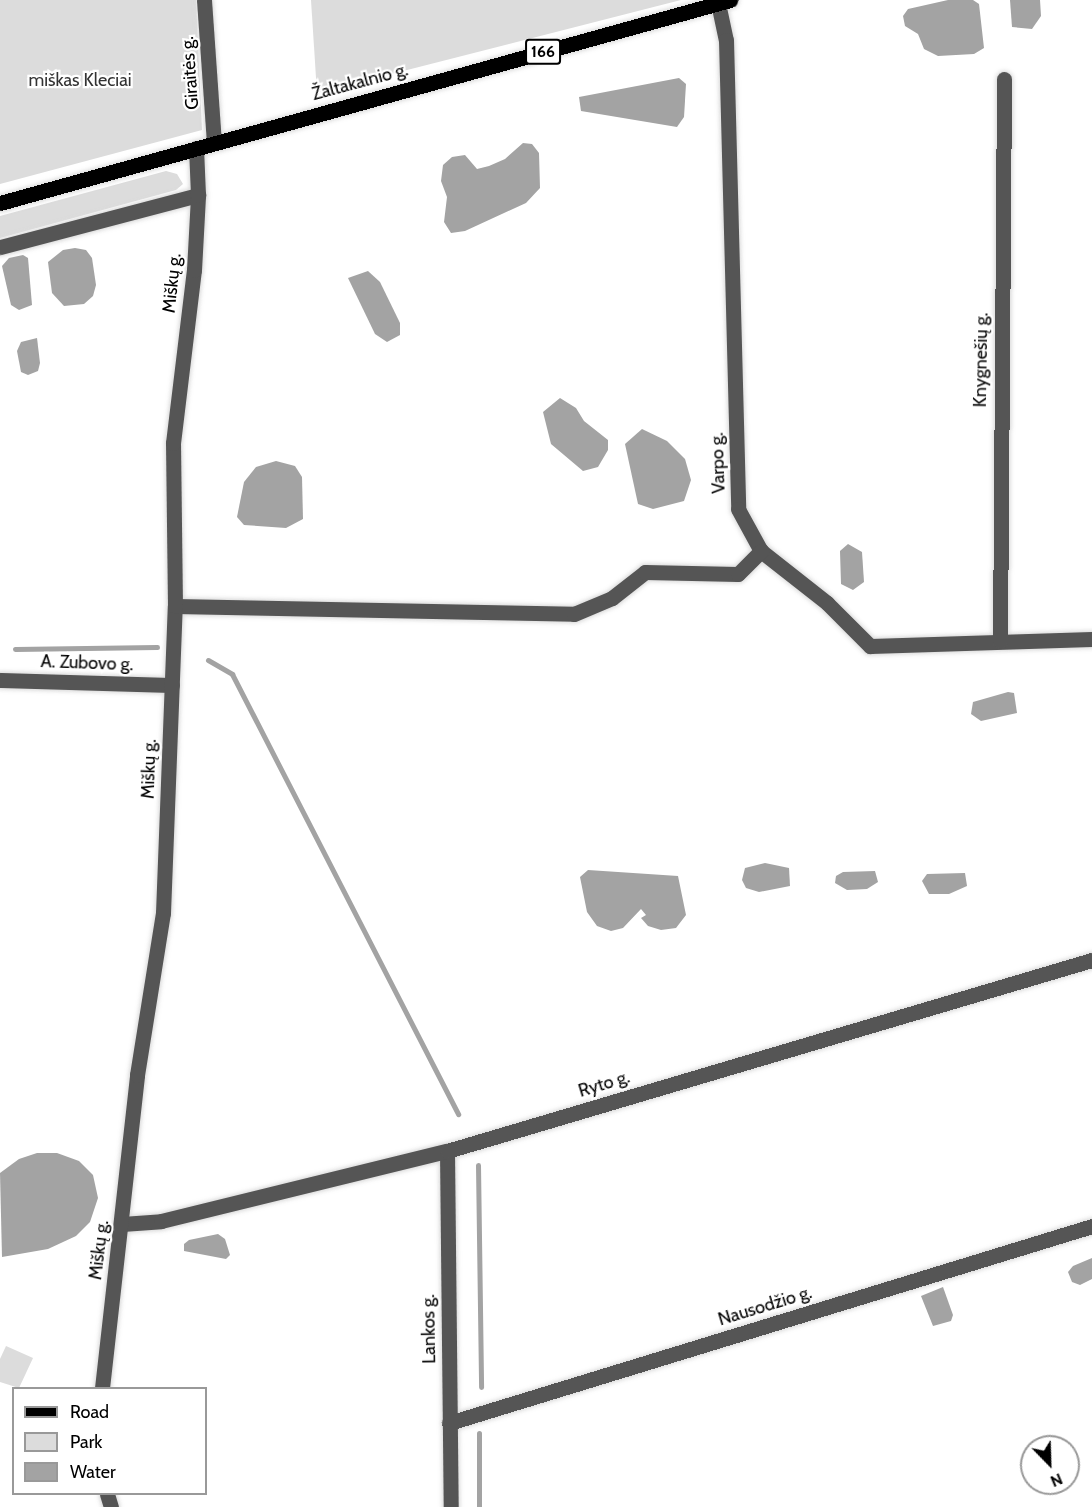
<!DOCTYPE html>
<html>
<head>
<meta charset="utf-8">
<style>
	body { margin:0 }
	#map { position:relative; width:1092px; height:1507px; overflow:hidden; background:#fff; font-family:Cabin,sans-serif }
	div>[style] { position:absolute }
	.green>* { inset:0; background:#dcdcdc }
	.water>* { inset:0; background:#a3a3a3 }
	.stream>* { height:5px; margin:-2.5px; padding:0 2.5px; transform-origin:2.5px; border-radius:2.5px; background:#a3a3a3 }
	.roads { filter:drop-shadow(0 0 2px #dbdbdb) drop-shadow(0 0 2px #dbdbdb) }
	.minor>* { height:15px; margin:-7.5px; padding:0 7.5px; transform-origin:7.5px; border-radius:7.5px; background:#555 }
	.major>* { height:15px; margin:-7.5px; padding:0 7.5px; transform-origin:7.5px; border-radius:7.5px; background:#000 }
	span { translate:-50% -50%; white-space:nowrap; text-align:center; line-height:1.15; -webkit-text-stroke:4.5px #fff; paint-order:stroke }
	.shield-label span { padding:2px 4px; background:#fff; border:2px solid; border-radius:4px; -webkit-text-stroke-width:0 }
	.shield-label { font-size:16px; color:#000; font-weight:700 }
	.street-label { font-size:18px; color:#000 }
	.park-label { font-size:18px; color:#333 }
	.legend { position:absolute; left:12px; top:1387px; width:195px; height:108px; box-sizing:border-box; background:#fff; border:2px solid #999; margin:0; padding:8px 10px; list-style:none; font-size:18px; color:#000 }
	.legend li { display:flex; align-items:center; gap:12px; height:30px }
	.legend b { width:30px; border:2px solid #999 }
	.north { position:absolute; left:1020px; top:1435px; width:60px; height:60px; box-sizing:border-box; background:#fff; border:2px solid #999; border-radius:50%; rotate:157deg; font-size:16px; font-weight:700; line-height:24px; text-align:center; color:#000 }
	.north::after { content:''; display:block; margin:auto; width:21px; height:27px; background:#000; clip-path:polygon(50% 0,100% 100%,50% 72%,0 100%) }
</style>
</head>
<body>
<div id="map">
	<div class="green">
		<i style="clip-path:polygon(0 0,196px 0,202px 130px,0 184px)"></i>
		<i style="clip-path:polygon(311px 0,681px 0,317px 93px)"></i>
		<i style="clip-path:polygon(166px 171px,177px 174px,183px 184px,176px 190px,0 238px,0 216px)"></i>
		<i style="clip-path:polygon(6px 1346px,33px 1358px,19px 1388px,0 1382px,0 1359px)"></i>
	</div>
	<div class="water">
		<i style="clip-path:polygon(948px 0,973px 0,979px 4px,984px 48px,974px 54px,938px 56px,924px 49px,918px 34px,905px 26px,903px 16px,908px 9px)"></i>
		<i style="clip-path:polygon(1010px 0,1040px 0,1041px 16px,1032px 29px,1012px 27px)"></i>
		<i style="clip-path:polygon(679px 78px,686px 84px,684px 117px,677px 127px,581px 111px,579px 97px)"></i>
		<i style="clip-path:polygon(523px 143px,532px 144px,539px 153px,540px 188px,526px 203px,465px 231px,451px 233px,444px 222px,447px 197px,441px 181px,443px 165px,452px 157px,465px 155px,477px 169px,489px 166px,505px 159px)"></i>
		<i style="clip-path:polygon(75px 248px,86px 250px,92px 258px,96px 285px,93px 296px,84px 304px,64px 306px,52px 293px,48px 262px,63px 250px)"></i>
		<i style="clip-path:polygon(23px 255px,28px 258px,32px 305px,19px 310px,11px 305px,2px 266px,9px 258px)"></i>
		<i style="clip-path:polygon(368px 271px,380px 282px,400px 323px,400px 335px,387px 342px,375px 334px,348px 278px)"></i>
		<i style="clip-path:polygon(37px 338px,40px 363px,38px 371px,28px 375px,21px 372px,17px 351px,21px 342px)"></i>
		<i style="clip-path:polygon(560px 398px,576px 408px,584px 421px,608px 440px,608px 450px,598px 467px,583px 471px,551px 444px,543px 412px)"></i>
		<i style="clip-path:polygon(642px 429px,667px 441px,685px 459px,691px 480px,684px 501px,653px 509px,638px 504px,625px 444px)"></i>
		<i style="clip-path:polygon(276px 461px,295px 466px,302px 477px,303px 519px,286px 528px,244px 525px,237px 517px,244px 482px,256px 467px)"></i>
		<i style="clip-path:polygon(848px 544px,862px 552px,864px 582px,853px 590px,841px 584px,840px 551px)"></i>
		<i style="clip-path:polygon(1008px 692px,1014px 693px,1017px 713px,981px 721px,971px 714px,973px 702px)"></i>
		<i style="clip-path:polygon(765px 863px,789px 868px,790px 886px,759px 892px,746px 888px,742px 880px,745px 868px)"></i>
		<i style="clip-path:polygon(588px 870px,678px 876px,686px 915px,676px 928px,661px 930px,648px 926px,641px 918px,646px 915px,641px 909px,623px 928px,611px 931px,597px 926px,587px 912px,580px 877px)"></i>
		<i style="clip-path:polygon(875px 871px,878px 882px,867px 889px,847px 890px,835px 883px,836px 876px,843px 872px)"></i>
		<i style="clip-path:polygon(965px 873px,967px 886px,949px 894px,929px 894px,922px 881px,927px 874px)"></i>
		<i style="clip-path:polygon(37px 1153px,57px 1153px,79px 1161px,93px 1175px,98px 1198px,90px 1222px,76px 1236px,48px 1249px,2px 1257px,0 1173px,19px 1159px)"></i>
		<i style="clip-path:polygon(218px 1234px,225px 1239px,230px 1255px,226px 1259px,184px 1251px,184px 1244px,189px 1240px)"></i>
		<i style="clip-path:polygon(1092px 1258px,1092px 1279px,1080px 1285px,1072px 1282px,1068px 1272px,1073px 1266px)"></i>
		<i style="clip-path:polygon(943px 1287px,953px 1315px,951px 1321px,933px 1326px,921px 1296px)"></i>
	</div>
	<div class="stream">
		<i style="left:15px;top:649px;width:142px;rotate:-0.8deg"></i>
		<i style="left:208px;top:660px;width:28px;rotate:30deg"></i>
		<i style="left:232px;top:674px;width:495px;rotate:62.8deg"></i>
		<i style="left:478px;top:1165px;width:222px;rotate:89.2deg"></i>
		<i style="left:479px;top:1433px;width:74px;rotate:90deg"></i>
	</div>
	<div class="roads">
		<div class="minor">
			<i style="left:204px;top:0;width:143px;rotate:86deg"></i>
			<i style="left:718px;top:3px;width:38px;rotate:78deg"></i>
			<i style="left:726px;top:40px;width:469px;rotate:88.5deg"></i>
			<i style="left:738px;top:509px;width:48px;rotate:61.3deg"></i>
			<i style="left:761px;top:551px;width:84px;rotate:38.2deg"></i>
			<i style="left:827px;top:603px;width:61px;rotate:45deg"></i>
			<i style="left:870px;top:646px;width:222px;rotate:-1.8deg"></i>
			<i style="left:0;top:247px;width:205px;rotate:-14.7deg"></i>
			<i style="left:175px;top:606px;width:399px;rotate:1.1deg"></i>
			<i style="left:574px;top:614px;width:41px;rotate:-22.8deg"></i>
			<i style="left:612px;top:598px;width:42px;rotate:-38.2deg"></i>
			<i style="left:645px;top:572px;width:93px;rotate:1.2deg"></i>
			<i style="left:738px;top:574px;width:33px;rotate:-45deg"></i>
			<i style="left:1000px;top:641px;width:562px;rotate:-89.59deg"></i>
			<i style="left:0;top:680px;width:172px;rotate:1.7deg"></i>
			<i style="left:447px;top:1151px;width:356px;rotate:89.4deg"></i>
			<i style="left:122px;top:1224px;width:39px;rotate:-4deg"></i>
			<i style="left:161px;top:1221px;width:294px;rotate:-13.8deg"></i>
			<i style="left:447px;top:1151px;width:673px;rotate:-16.5deg"></i>
			<i style="left:102px;top:1388px;width:315px;rotate:-83.6deg"></i>
			<i style="left:137px;top:1075px;width:164px;rotate:-80.9deg"></i>
			<i style="left:163px;top:913px;width:307px;rotate:-87.8deg"></i>
			<i style="left:175px;top:606px;width:163px;rotate:-90.7deg"></i>
			<i style="left:173px;top:443px;width:174px;rotate:-83.1deg"></i>
			<i style="left:194px;top:270px;width:75px;rotate:-86.9deg"></i>
			<i style="left:198px;top:195px;width:47px;rotate:-92.4deg"></i>
			<i style="left:449px;top:1423px;width:673px;rotate:-17.03deg"></i>
			<i style="left:107px;top:1494px;width:14px;rotate:73deg"></i>
		</div>
		<div class="major">
			<i style="left:0;top:203px;width:758px;rotate:-15.54deg"></i>
		</div>
	</div>
	<div class="shield-label">
		<span style="left:543px;top:52px">166</span>
	</div>
	<div class="street-label">
		<span style="left:190px;top:73px;rotate:-94deg">Giraitės g.</span>
		<span style="left:360px;top:82px;rotate:-15deg">Žaltakalnio g.</span>
		<span style="left:172px;top:283px;rotate:-84deg">Miškų g.</span>
		<span style="left:981px;top:360px;rotate:-89deg">Knygnešių g.</span>
		<span style="left:718px;top:463px;rotate:-92deg">Varpo g.</span>
		<span style="left:87px;top:663px;rotate:2deg">A. Zubovo g.</span>
		<span style="left:149px;top:769px;rotate:-88deg">Miškų g.</span>
		<span style="left:604px;top:1084px;rotate:-17deg">Ryto g.</span>
		<span style="left:99px;top:1250px;rotate:-83deg">Miškų g.</span>
		<span style="left:765px;top:1306px;rotate:-17deg">Nausodžio g.</span>
		<span style="left:429px;top:1329px;rotate:-91deg">Lankos g.</span>
	</div>
	<div class="park-label">
		<span style="left:80px;top:80px">miškas Kleciai</span>
	</div>
	<ul class="legend">
	<li><b style="height:8px;background:#000"></b>Road</li>
	<li><b style="height:16px;background:#dcdcdc"></b>Park</li>
	<li><b style="height:16px;background:#a3a3a3"></b>Water</li>
	</ul>
	<div class="north">N</div>
</div>
</body>
</html>
